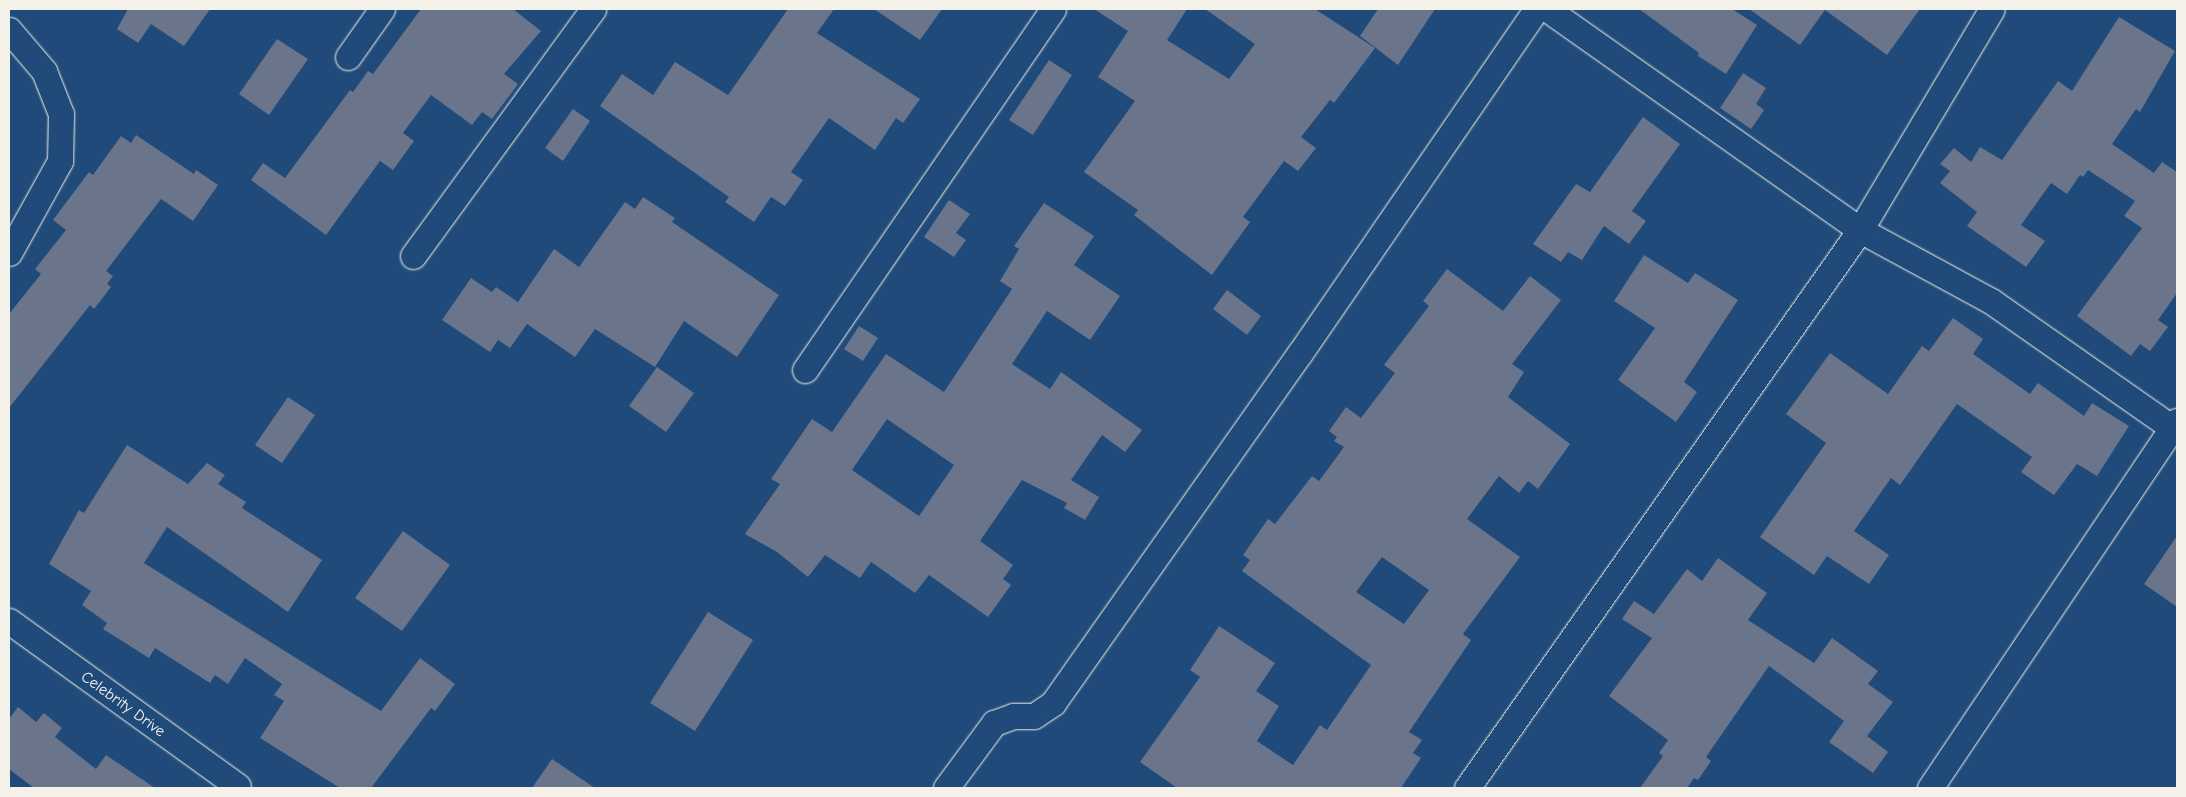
<!DOCTYPE html>
<html>
<head>
<meta charset="utf-8">
<style>
	body { margin:0 }
	#map { position:relative; width:2186px; height:797px; overflow:hidden; background:#1f4a7a; font-family:"Comic Neue",sans-serif }
	div>[style] { position:absolute }
	.building>* { inset:0; background:#6a748a }
	.roads { filter:drop-shadow(0 0 1px #f4f1e8) drop-shadow(0 0 1px #f4f1e8) }
	.street>* { height:25px; margin:-12.5px; padding:0 12.5px; transform-origin:12.5px; border-radius:12.5px; background:#1f4a7a }
	span { translate:-50% -50%; white-space:nowrap; text-align:center; line-height:1.15; -webkit-text-stroke:5px #1f4a7a; paint-order:stroke }
	.street-label { font-size:16px; color:#f4f1e8 }
	.frame { position:absolute; inset:0; border:10px solid #f4f1e8; pointer-events:none }
</style>
</head>
<body>
<div id="map">
	<div class="building">
		<i style="clip-path:polygon(128px 9px,210px 9px,184px 46px,151px 24px,138px 43px,117px 29px)"></i>
		<i style="clip-path:polygon(421px 9px,513px 9px,541px 31px,504px 74px,518px 84px,492px 119px,482px 112px,472px 125px,431px 95px,403px 133px,414px 141px,393px 170px,380px 161px,326px 235px,251px 180px,263px 163px,285px 178px,350px 90px,353px 92px,368px 71px,373px 74px)"></i>
		<i style="clip-path:polygon(788px 9px,834px 9px,817px 33px,920px 99px,903px 123px,896px 118px,875px 150px,829px 118px,791px 172px,803px 180px,785px 206px,771px 197px,754px 222px,725px 202px,729px 197px,600px 106px,622px 74px,653px 95px,675px 62px,728px 95px)"></i>
		<i style="clip-path:polygon(874px 9px,942px 9px,920px 40px)"></i>
		<i style="clip-path:polygon(1094px 9px,1187px 9px,1167px 40px,1229px 79px,1255px 44px,1205px 9px,1315px 9px,1375px 48px,1334px 103px,1330px 100px,1301px 137px,1316px 148px,1298px 171px,1284px 161px,1243px 217px,1250px 222px,1212px 275px,1134px 215px,1138px 210px,1084px 172px,1135px 101px,1098px 77px,1128px 31px)"></i>
		<i style="clip-path:polygon(1378px 9px,1435px 9px,1398px 65px,1360px 36px)"></i>
		<i style="clip-path:polygon(1639px 9px,1732px 9px,1757px 25px,1726px 74px,1698px 56px,1699px 53px)"></i>
		<i style="clip-path:polygon(1749px 9px,1920px 9px,1887px 55px,1825px 10px,1800px 45px)"></i>
		<i style="clip-path:polygon(2119px 17px,2175px 51px,2140px 112px,2136px 109px,2112px 144px,2154px 173px,2162px 162px,2177px 172px,2177px 293px,2158px 320px,2168px 327px,2150px 351px,2140px 344px,2131px 356px,2077px 316px,2142px 228px,2124px 216px,2135px 201px,2088px 170px,2083px 177px,2080px 175px,2067px 194px,2051px 183px,2021px 225px,2045px 241px,2026px 267px,1967px 226px,1977px 212px,1940px 183px,1950px 171px,1940px 164px,1954px 148px,1971px 162px,1980px 147px,2002px 160px,2058px 81px,2072px 91px)"></i>
		<i style="clip-path:polygon(277px 39px,308px 59px,269px 115px,239px 94px)"></i>
		<i style="clip-path:polygon(1049px 60px,1072px 75px,1033px 135px,1009px 120px)"></i>
		<i style="clip-path:polygon(1743px 73px,1766px 88px,1756px 104px,1764px 110px,1751px 129px,1720px 108px)"></i>
		<i style="clip-path:polygon(573px 109px,590px 121px,563px 161px,545px 148px)"></i>
		<i style="clip-path:polygon(1643px 117px,1680px 144px,1632px 211px,1646px 221px,1629px 244px,1604px 226px,1582px 260px,1568px 252px,1561px 262px,1533px 244px,1576px 184px,1590px 192px)"></i>
		<i style="clip-path:polygon(136px 135px,194px 174px,196px 170px,218px 185px,193px 221px,161px 199px,106px 271px,113px 276px,107px 284px,111px 287px,94px 309px,90px 305px,9px 408px,9px 314px,41px 274px,35px 269px,66px 230px,53px 220px,89px 172px,93px 175px,121px 136px,131px 143px)"></i>
		<i style="clip-path:polygon(643px 197px,675px 218px,672px 222px,779px 295px,737px 357px,684px 321px,655px 367px,595px 329px,575px 357px,527px 324px,510px 348px,498px 340px,490px 352px,442px 320px,471px 278px,492px 292px,496px 287px,518px 302px,554px 249px,579px 267px,625px 202px,635px 209px)"></i>
		<i style="clip-path:polygon(949px 200px,970px 214px,956px 233px,966px 240px,954px 257px,924px 237px)"></i>
		<i style="clip-path:polygon(evenodd,1044px 203px,1094px 236px,1074px 265px,1120px 296px,1090px 340px,1047px 311px,1012px 364px,1050px 389px,1061px 372px,1142px 430px,1125px 452px,1102px 435px,1071px 480px,1099px 497px,1085px 520px,1064px 508px,1067px 503px,1022px 480px,980px 541px,1013px 565px,1003px 579px,1011px 585px,988px 617px,929px 575px,915px 593px,871px 562px,860px 578px,825px 555px,808px 577px,777px 552px,745px 534px,780px 484px,771px 479px,812px 419px,832px 432px,886px 354px,944px 392px,1012px 289px,1000px 281px,1019px 249px,1014px 246px,1044px 203px,887px 419px,954px 465px,919px 516px,852px 470px,887px 419px)"></i>
		<i style="clip-path:polygon(1644px 255px,1688px 283px,1695px 273px,1738px 300px,1684px 382px,1697px 392px,1676px 422px,1618px 380px,1655px 328px,1614px 301px)"></i>
		<i style="clip-path:polygon(evenodd,1447px 269px,1503px 311px,1530px 276px,1561px 300px,1512px 364px,1524px 372px,1508px 397px,1570px 444px,1538px 489px,1528px 481px,1519px 493px,1499px 476px,1467px 519px,1520px 557px,1463px 634px,1471px 640px,1409px 732px,1422px 740px,1413px 753px,1421px 758px,1401px 788px,1177px 788px,1140px 762px,1200px 677px,1190px 670px,1219px 626px,1275px 663px,1256px 691px,1279px 706px,1257px 741px,1293px 765px,1320px 725px,1327px 730px,1371px 665px,1242px 571px,1250px 560px,1243px 555px,1268px 519px,1275px 524px,1312px 476px,1319px 481px,1344px 447px,1334px 441px,1337px 437px,1329px 431px,1346px 407px,1361px 418px,1395px 373px,1384px 365px,1429px 306px,1423px 301px,1447px 269px,1382px 557px,1429px 590px,1404px 624px,1356px 592px,1382px 557px)"></i>
		<i style="clip-path:polygon(1227px 290px,1261px 316px,1247px 335px,1213px 309px)"></i>
		<i style="clip-path:polygon(1953px 318px,1983px 339px,1973px 354px,2030px 394px,2038px 383px,2084px 416px,2092px 403px,2129px 426px,2097px 476px,2077px 464px,2054px 495px,2021px 472px,2032px 457px,1957px 404px,1900px 485px,1891px 478px,1854px 531px,1889px 555px,1869px 584px,1827px 556px,1814px 575px,1760px 537px,1826px 443px,1786px 414px,1830px 353px,1888px 394px,1922px 346px,1929px 351px)"></i>
		<i style="clip-path:polygon(859px 326px,878px 338px,863px 361px,844px 349px)"></i>
		<i style="clip-path:polygon(657px 367px,694px 393px,666px 432px,629px 406px)"></i>
		<i style="clip-path:polygon(288px 397px,315px 415px,282px 463px,255px 445px)"></i>
		<i style="clip-path:polygon(127px 445px,188px 484px,207px 463px,225px 475px,218px 484px,246px 502px,242px 508px,322px 560px,288px 612px,167px 527px,144px 563px,381px 711px,420px 658px,455px 684px,435px 711px,431px 708px,371px 788px,340px 788px,260px 738px,284px 701px,274px 695px,282px 684px,245px 658px,228px 684px,215px 675px,210px 683px,155px 648px,149px 658px,103px 629px,107px 623px,82px 605px,91px 591px,49px 564px,79px 510px,84px 513px)"></i>
		<i style="clip-path:polygon(403px 531px,450px 565px,402px 631px,355px 598px)"></i>
		<i style="clip-path:polygon(2177px 536px,2177px 607px,2144px 584px)"></i>
		<i style="clip-path:polygon(1718px 558px,1767px 593px,1748px 620px,1814px 663px,1832px 638px,1878px 671px,1868px 684px,1893px 702px,1867px 736px,1888px 752px,1873px 773px,1829px 742px,1844px 721px,1769px 666px,1706px 757px,1711px 761px,1698px 780px,1694px 778px,1687px 788px,1640px 788px,1663px 756px,1659px 753px,1668px 740px,1609px 696px,1652px 638px,1622px 619px,1634px 601px,1654px 614px,1687px 569px,1702px 581px)"></i>
		<i style="clip-path:polygon(708px 612px,753px 640px,695px 731px,650px 703px)"></i>
		<i style="clip-path:polygon(18px 707px,36px 722px,44px 713px,62px 728px,55px 737px,96px 769px,106px 755px,155px 788px,34px 788px,9px 769px,9px 719px)"></i>
		<i style="clip-path:polygon(552px 759px,595px 788px,532px 788px)"></i>
	</div>
	<div class="roads">
		<div class="street">
			<i style="left:1547px;top:9px;width:383px;rotate:35.2deg"></i>
			<i style="left:1860px;top:230px;width:149px;rotate:28.5deg"></i>
			<i style="left:1991px;top:301px;width:227px;rotate:35deg"></i>
			<i style="left:9px;top:30px;width:54px;rotate:49.5deg"></i>
			<i style="left:44px;top:71px;width:46px;rotate:68.4deg"></i>
			<i style="left:61px;top:114px;width:47px;rotate:91.2deg"></i>
			<i style="left:60px;top:161px;width:105px;rotate:119deg"></i>
			<i style="left:348px;top:57px;width:59px;rotate:-54.7deg"></i>
			<i style="left:413px;top:256px;width:306px;rotate:-53.9deg"></i>
			<i style="left:805px;top:370px;width:438px;rotate:-55.5deg"></i>
			<i style="left:9px;top:621px;width:282px;rotate:35.8deg"></i>
			<i style="left:946px;top:788px;width:81px;rotate:-53.6deg"></i>
			<i style="left:994px;top:723px;width:20px;rotate:-20deg"></i>
			<i style="left:1013px;top:716px;width:21px"></i>
			<i style="left:1034px;top:716px;width:23px;rotate:-34deg"></i>
			<i style="left:1053px;top:703px;width:428px;rotate:-54.8deg"></i>
			<i style="left:1300px;top:353px;width:417px;rotate:-55.5deg"></i>
			<i style="left:1467px;top:788px;width:683px;rotate:-54.84deg"></i>
			<i style="left:1860px;top:230px;width:257px;rotate:-59.2deg"></i>
			<i style="left:1930px;top:788px;width:442px;rotate:-56.1deg"></i>
		</div>
	</div>
	<div class="street-label">
		<span style="left:123px;top:704px;rotate:36deg">Celebrity Drive</span>
	</div>
	<div class="frame"></div>
</div>
</body>
</html>
